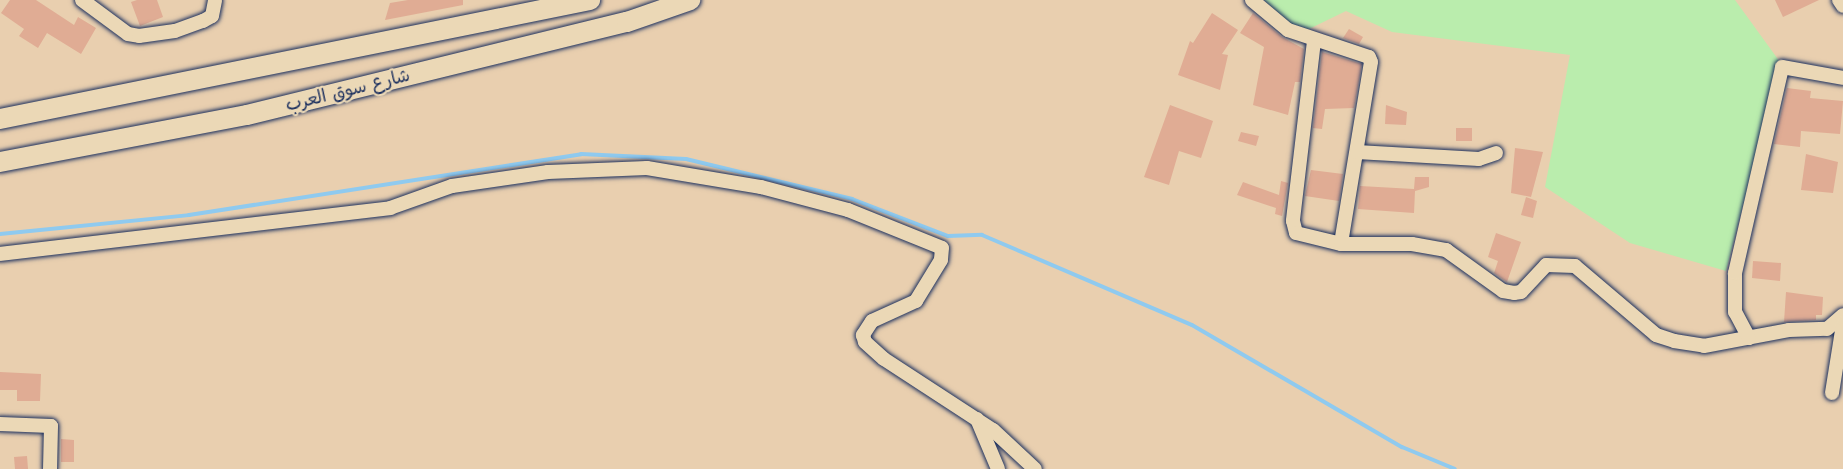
<!DOCTYPE html>
<html>
<head>
<meta charset="utf-8">
<style>
	body { margin:0 }
	#map { position:relative; width:1843px; height:469px; overflow:hidden; background:#e9cfaf; font-family:"Comic Neue","Playpen Sans Arabic",sans-serif }
	div>[style] { position:absolute }
	.green>* { inset:0; background:#baedad }
	.stream>* { height:4px; margin:-2px; padding:0 2px; transform-origin:2px; border-radius:2px; background:#8fcaef }
	.building>* { inset:0; background:#e0ac94 }
	.roads { filter:drop-shadow(0 0 2px #1b2f5e) drop-shadow(0 0 2px #1b2f5e) }
	.minor>* { height:14px; margin:-7px; padding:0 7px; transform-origin:7px; border-radius:7px; background:#ebd8b6 }
	.secondary>* { height:20px; margin:-10px; padding:0 10px; transform-origin:10px; border-radius:10px; background:#ebd8b6 }
	span { translate:-50% -50%; white-space:nowrap; text-align:center; line-height:1.15; -webkit-text-stroke:4.5px #ebd8b6; paint-order:stroke }
	.street-label { font-size:18px; color:#1b2f5e }
</style>
</head>
<body>
<div id="map">
	<div class="green">
		<i style="clip-path:polygon(1264px 0,1735px 0,1780px 62px,1726px 271px,1630px 243px,1545px 187px,1570px 55px,1392px 32px,1346px 11px,1307px 30px,1289px 24px)"></i>
	</div>
	<div class="stream">
		<i style="left:0;top:234px;width:190px;rotate:-5.7deg"></i>
		<i style="left:189px;top:215px;width:397px;rotate:-8.8deg"></i>
		<i style="left:581px;top:154px;width:105px;rotate:2.7deg"></i>
		<i style="left:686px;top:159px;width:171px;rotate:13.5deg"></i>
		<i style="left:852px;top:199px;width:103px;rotate:21.1deg"></i>
		<i style="left:948px;top:236px;width:34px;rotate:-2deg"></i>
		<i style="left:982px;top:235px;width:228px;rotate:23.2deg"></i>
		<i style="left:1192px;top:325px;width:243px;rotate:30.2deg"></i>
		<i style="left:1402px;top:447px;width:57px;rotate:22.5deg"></i>
	</div>
	<div class="building">
		<i style="clip-path:polygon(10px 0,36px 0,74px 25px,78px 17px,96px 28px,81px 54px,47px 33px,38px 48px,19px 36px,24px 29px,1px 13px)"></i>
		<i style="clip-path:polygon(137px 0,157px 0,163px 17px,140px 26px,131px 2px)"></i>
		<i style="clip-path:polygon(408px 0,463px 0,463px 5px,385px 20px,390px 3px)"></i>
		<i style="clip-path:polygon(1775px 0,1819px 0,1783px 17px)"></i>
		<i style="clip-path:polygon(1212px 13px,1238px 30px,1222px 54px,1228px 55px,1220px 90px,1178px 75px,1190px 41px,1193px 43px)"></i>
		<i style="clip-path:polygon(1253px 13px,1282px 37px,1304px 49px,1300px 82px,1295px 82px,1288px 115px,1253px 105px,1264px 47px,1240px 33px)"></i>
		<i style="clip-path:polygon(1349px 29px,1363px 37px,1359px 44px,1343px 38px)"></i>
		<i style="clip-path:polygon(1322px 52px,1362px 64px,1354px 108px,1325px 109px,1322px 129px,1313px 128px)"></i>
		<i style="clip-path:polygon(1787px 88px,1811px 91px,1810px 98px,1843px 101px,1840px 134px,1801px 131px,1800px 147px,1774px 144px)"></i>
		<i style="clip-path:polygon(1170px 105px,1213px 121px,1201px 158px,1179px 151px,1169px 185px,1144px 177px)"></i>
		<i style="clip-path:polygon(1386px 105px,1407px 112px,1406px 125px,1385px 124px)"></i>
		<i style="clip-path:polygon(1456px 128px,1472px 128px,1472px 141px,1456px 141px)"></i>
		<i style="clip-path:polygon(1241px 132px,1259px 136px,1256px 146px,1238px 141px)"></i>
		<i style="clip-path:polygon(1515px 148px,1543px 152px,1531px 197px,1511px 193px)"></i>
		<i style="clip-path:polygon(1806px 154px,1838px 162px,1833px 193px,1801px 190px)"></i>
		<i style="clip-path:polygon(1311px 170px,1343px 174px,1339px 201px,1305px 196px)"></i>
		<i style="clip-path:polygon(1415px 177px,1429px 177px,1429px 187px,1415px 191px,1414px 213px,1358px 209px,1360px 186px,1414px 189px)"></i>
		<i style="clip-path:polygon(1281px 181px,1288px 183px,1282px 216px,1275px 214px,1276px 208px,1237px 195px,1243px 182px,1279px 195px)"></i>
		<i style="clip-path:polygon(1526px 197px,1537px 201px,1533px 218px,1521px 215px)"></i>
		<i style="clip-path:polygon(1496px 233px,1521px 242px,1507px 282px,1494px 273px,1498px 261px,1488px 257px)"></i>
		<i style="clip-path:polygon(1753px 261px,1781px 263px,1780px 281px,1752px 278px)"></i>
		<i style="clip-path:polygon(1786px 292px,1823px 297px,1822px 315px,1816px 315px,1816px 320px,1784px 322px)"></i>
		<i style="clip-path:polygon(0 372px,41px 374px,40px 401px,17px 401px,17px 390px,0 390px)"></i>
		<i style="clip-path:polygon(61px 439px,74px 440px,74px 462px,61px 462px)"></i>
		<i style="clip-path:polygon(27px 456px,28px 469px,15px 469px,14px 457px)"></i>
	</div>
	<div class="roads">
		<div class="minor">
			<i style="left:82px;top:0;width:57px;rotate:36.5deg"></i>
			<i style="left:128px;top:34px;width:11px;rotate:10deg"></i>
			<i style="left:139px;top:36px;width:36px;rotate:-8deg"></i>
			<i style="left:175px;top:31px;width:30px;rotate:-20deg"></i>
			<i style="left:203px;top:21px;width:10px;rotate:-29deg"></i>
			<i style="left:212px;top:16px;width:16px;rotate:-79deg"></i>
			<i style="left:1252px;top:0;width:47px;rotate:39.8deg"></i>
			<i style="left:1288px;top:30px;width:85px;rotate:18.4deg"></i>
			<i style="left:1369px;top:57px;width:5px;rotate:68deg"></i>
			<i style="left:1371px;top:62px;width:184px;rotate:99.4deg"></i>
			<i style="left:1839px;top:0;width:7px;rotate:56deg"></i>
			<i style="left:1314px;top:41px;width:181px;rotate:96.7deg"></i>
			<i style="left:1293px;top:221px;width:12px;rotate:76deg"></i>
			<i style="left:1296px;top:233px;width:46px;rotate:13.7deg"></i>
			<i style="left:1341px;top:244px;width:71px"></i>
			<i style="left:1412px;top:244px;width:35px;rotate:10deg"></i>
			<i style="left:1446px;top:250px;width:70px;rotate:35.7deg"></i>
			<i style="left:1503px;top:291px;width:11px;rotate:10deg"></i>
			<i style="left:1514px;top:293px;width:7px;rotate:-8deg"></i>
			<i style="left:1521px;top:292px;width:37px;rotate:-47deg"></i>
			<i style="left:1546px;top:265px;width:29px;rotate:2deg"></i>
			<i style="left:1575px;top:266px;width:106px;rotate:40.4deg"></i>
			<i style="left:1656px;top:335px;width:19px;rotate:18deg"></i>
			<i style="left:1674px;top:341px;width:30px;rotate:9deg"></i>
			<i style="left:1704px;top:346px;width:86px;rotate:-10.7deg"></i>
			<i style="left:1789px;top:330px;width:38px;rotate:-2deg"></i>
			<i style="left:1827px;top:329px;width:21px;rotate:-41deg"></i>
			<i style="left:1357px;top:152px;width:122px;rotate:3.3deg"></i>
			<i style="left:1479px;top:159px;width:18px;rotate:-19deg"></i>
			<i style="left:0;top:254px;width:393px;rotate:-6.7deg"></i>
			<i style="left:390px;top:208px;width:66px;rotate:-19.5deg"></i>
			<i style="left:452px;top:186px;width:97px;rotate:-8.3deg"></i>
			<i style="left:548px;top:172px;width:99px;rotate:-2.3deg"></i>
			<i style="left:647px;top:168px;width:116px;rotate:9.5deg"></i>
			<i style="left:761px;top:187px;width:90px;rotate:14.8deg"></i>
			<i style="left:848px;top:210px;width:101px;rotate:22deg"></i>
			<i style="left:942px;top:248px;width:12px;rotate:95deg"></i>
			<i style="left:941px;top:260px;width:48px;rotate:121.4deg"></i>
			<i style="left:916px;top:301px;width:48px;rotate:155.6deg"></i>
			<i style="left:872px;top:321px;width:17px;rotate:123deg"></i>
			<i style="left:863px;top:335px;width:7px;rotate:74deg"></i>
			<i style="left:865px;top:342px;width:25px;rotate:42deg"></i>
			<i style="left:884px;top:359px;width:130px;rotate:33.1deg"></i>
			<i style="left:993px;top:430px;width:57px;rotate:42.9deg"></i>
			<i style="left:1749px;top:338px;width:30px;rotate:-118deg"></i>
			<i style="left:1735px;top:312px;width:39px;rotate:-90deg"></i>
			<i style="left:1735px;top:273px;width:211px;rotate:-77.1deg"></i>
			<i style="left:1782px;top:67px;width:62px;rotate:10.2deg"></i>
			<i style="left:1832px;top:393px;width:70px;rotate:-80.9deg"></i>
			<i style="left:977px;top:419px;width:54px;rotate:67.2deg"></i>
			<i style="left:0;top:424px;width:51px;rotate:2.2deg"></i>
			<i style="left:51px;top:426px;width:43px;rotate:91.3deg"></i>
		</div>
		<div class="secondary">
			<i style="left:0;top:119px;width:602px;rotate:-11.4deg"></i>
			<i style="left:0;top:162px;width:251px;rotate:-10.8deg"></i>
			<i style="left:247px;top:115px;width:391px;rotate:-13.8deg"></i>
			<i style="left:627px;top:22px;width:67px;rotate:-19.2deg"></i>
		</div>
	</div>
	<div class="street-label">
		<span style="left:348px;top:91px;rotate:-14deg">شارع سوق العرب</span>
	</div>
</div>
</body>
</html>
